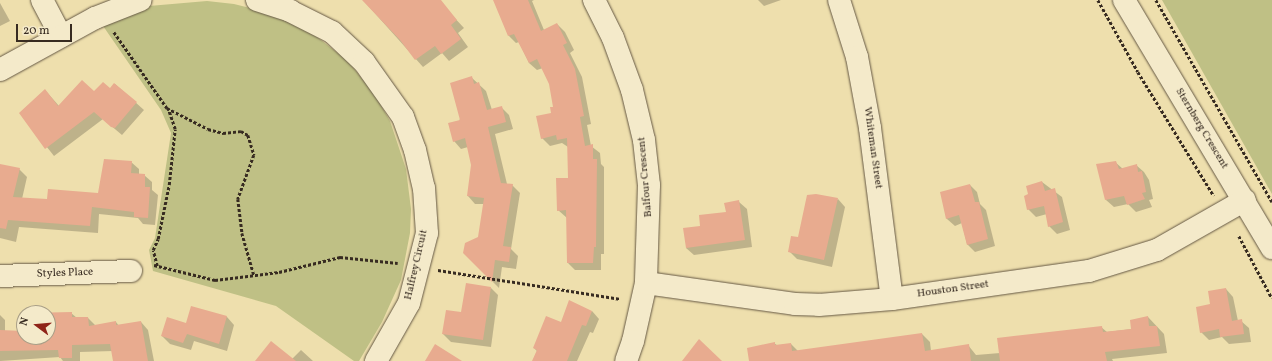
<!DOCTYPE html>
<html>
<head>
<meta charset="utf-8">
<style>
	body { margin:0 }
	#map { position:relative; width:1272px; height:361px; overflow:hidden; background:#eedfad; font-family:Vollkorn,serif }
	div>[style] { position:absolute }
	.green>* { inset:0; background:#bfc085 }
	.shadow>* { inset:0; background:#0003 }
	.building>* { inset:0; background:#e8ab8f }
	.path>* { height:2.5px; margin-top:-1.25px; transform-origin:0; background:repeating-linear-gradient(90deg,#372b21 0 3px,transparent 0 5px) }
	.roads { filter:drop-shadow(0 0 1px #655844) drop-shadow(0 0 1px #655844) }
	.minor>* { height:22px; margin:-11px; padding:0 11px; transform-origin:11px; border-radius:11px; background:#f4eaca }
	span { translate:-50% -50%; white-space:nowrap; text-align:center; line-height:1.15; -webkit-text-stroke:4px #f4eaca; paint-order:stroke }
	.street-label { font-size:11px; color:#372b21 }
	.north { position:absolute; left:16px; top:305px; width:40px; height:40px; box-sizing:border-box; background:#f4eaca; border:1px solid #a89e86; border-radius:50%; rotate:286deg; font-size:11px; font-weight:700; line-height:16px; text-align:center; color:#372b21 }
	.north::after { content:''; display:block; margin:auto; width:14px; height:18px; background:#8f2418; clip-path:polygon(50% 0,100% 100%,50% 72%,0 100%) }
	.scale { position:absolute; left:16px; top:24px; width:56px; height:18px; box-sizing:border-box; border:2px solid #372b21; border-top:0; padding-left:5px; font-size:12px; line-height:14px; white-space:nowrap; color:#372b21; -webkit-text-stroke:3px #f4eaca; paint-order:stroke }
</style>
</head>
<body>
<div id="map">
	<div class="green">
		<i style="clip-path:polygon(1162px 0,1272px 0,1272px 194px)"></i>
		<i style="clip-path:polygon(207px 1px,234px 4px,274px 14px,317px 37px,348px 61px,375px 95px,390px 121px,406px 169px,411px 209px,410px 233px,401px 280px,382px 322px,359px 361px,354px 361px,276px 306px,153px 271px,149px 250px,155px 238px,171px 133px,161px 110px,101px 23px,149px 6px)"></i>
	</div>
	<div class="shadow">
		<i style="clip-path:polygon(363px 0,438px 0,464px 28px,458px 33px,468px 47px,449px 61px,442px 53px,423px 67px)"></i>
		<i style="clip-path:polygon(494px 0,534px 0,532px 1px,544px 30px,557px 24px,565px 32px,574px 50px,570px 53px,582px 77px,591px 124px,587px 125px,591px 146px,600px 153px,601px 164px,604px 167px,604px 254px,601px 254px,601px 270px,575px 270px,568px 263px,567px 218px,558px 210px,569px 179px,568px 147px,562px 143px,550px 146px,542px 138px,554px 107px,550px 84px,543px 68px,537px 70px,529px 63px,519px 42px,516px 43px,509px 36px)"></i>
		<i style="clip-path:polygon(758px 0,781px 0,764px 6px)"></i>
		<i style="clip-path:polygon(0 3px,10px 21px,0 26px)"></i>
		<i style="clip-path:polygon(471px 77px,486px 91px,492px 110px,501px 107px,509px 115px,513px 129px,495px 134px,507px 184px,512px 185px,520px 193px,511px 249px,518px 256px,516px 269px,502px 267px,499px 288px,464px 253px,479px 238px,484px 204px,475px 204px,468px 196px,472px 165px,468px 147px,461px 149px,454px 141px)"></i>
		<i style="clip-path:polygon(115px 84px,144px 110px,122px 135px,103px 119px,54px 156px,20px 113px,45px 90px,59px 106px,94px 92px,110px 90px)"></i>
		<i style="clip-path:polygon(131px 162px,139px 169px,139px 174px,144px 175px,152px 182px,152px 190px,158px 195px,155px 225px,143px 224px,138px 218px,99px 214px,98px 233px,19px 227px,16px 242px,0 238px,0 165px,19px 169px,27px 177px,22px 199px,48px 200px,99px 194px)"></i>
		<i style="clip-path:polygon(1115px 162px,1123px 169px,1136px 165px,1144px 172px,1149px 180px,1153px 199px,1149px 200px,1152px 207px,1136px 212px,1128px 204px,1114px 207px,1106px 200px)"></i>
		<i style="clip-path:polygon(1042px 182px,1062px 197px,1070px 230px,1057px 234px,1049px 226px,1047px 214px,1036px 217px,1028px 209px)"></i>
		<i style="clip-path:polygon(970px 185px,977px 192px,980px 204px,986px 210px,995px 246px,975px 252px,967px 244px,962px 223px,955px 226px,947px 219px,941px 193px)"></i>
		<i style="clip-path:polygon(838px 199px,845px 207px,832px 267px,797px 259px,789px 251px,798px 239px)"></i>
		<i style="clip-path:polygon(739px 202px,747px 209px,752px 247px,694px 255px,686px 248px,701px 227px,727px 213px)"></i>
		<i style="clip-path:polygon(491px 288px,498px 295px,491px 347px,451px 342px,443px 334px,462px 313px)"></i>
		<i style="clip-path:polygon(1226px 289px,1233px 297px,1238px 321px,1241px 321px,1249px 328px,1251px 342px,1229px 344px,1222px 337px,1209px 340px,1201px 332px,1211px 305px)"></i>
		<i style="clip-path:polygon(192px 308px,227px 317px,234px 325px,227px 351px,194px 341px,191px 350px,170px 344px,162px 336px,187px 324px)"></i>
		<i style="clip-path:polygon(592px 311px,599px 319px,593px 333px,590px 332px,577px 361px,533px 361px,537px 351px,534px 348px)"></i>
		<i style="clip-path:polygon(48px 313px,71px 313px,77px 318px,88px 318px,96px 326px,116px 322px,119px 326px,141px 322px,148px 330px,154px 361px,114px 361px,113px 351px,80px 352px,80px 361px,63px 361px,60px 357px,0 361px,0 315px,5px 320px,5px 332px,24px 332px,24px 337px,48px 337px)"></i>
		<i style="clip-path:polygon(1148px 317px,1164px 334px,1167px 353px,1112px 359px,1113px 361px,750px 361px,774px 343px,778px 346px,791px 344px,798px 351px,922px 334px,930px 342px,931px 351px,968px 345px,976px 355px,1000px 353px,1101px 327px,1107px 332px,1132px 329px)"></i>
		<i style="clip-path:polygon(301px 350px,313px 361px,260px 361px,292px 359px)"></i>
	</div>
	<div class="building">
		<i style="clip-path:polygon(362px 0,441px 0,457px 20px,451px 25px,461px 39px,441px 54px,435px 46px,415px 60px,400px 40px)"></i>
		<i style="clip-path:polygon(493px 0,528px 0,541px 31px,557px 23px,567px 43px,563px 45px,575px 69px,584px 116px,580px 117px,585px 146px,593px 144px,593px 159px,597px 159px,596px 247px,594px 247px,593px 263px,567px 263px,566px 210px,557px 211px,556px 178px,568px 178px,567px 138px,557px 140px,556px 135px,541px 139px,536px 116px,551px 113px,550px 107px,553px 107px,549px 84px,537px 59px,529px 63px,514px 34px,508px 36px)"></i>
		<i style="clip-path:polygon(472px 76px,474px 84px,479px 82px,487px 110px,502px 106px,506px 122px,488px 127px,501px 183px,513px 184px,503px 246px,511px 247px,509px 262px,495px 260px,492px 282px,463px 253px,465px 243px,478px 237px,484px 198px,467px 196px,471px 165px,465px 138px,453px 142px,448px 123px,460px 120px,450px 83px)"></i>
		<i style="clip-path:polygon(82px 80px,94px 91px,103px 82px,110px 88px,114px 83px,137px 102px,115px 128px,111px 127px,94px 112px,45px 149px,19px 113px,45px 89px,58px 106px)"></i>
		<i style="clip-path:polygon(104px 159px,132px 161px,131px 173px,145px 174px,145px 187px,150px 187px,148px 218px,134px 217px,134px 212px,92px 207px,90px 226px,8px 220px,6px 229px,0 228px,0 164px,20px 168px,13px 197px,47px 199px,48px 189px,98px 193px)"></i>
		<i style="clip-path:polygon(1116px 161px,1119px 169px,1137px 164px,1138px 172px,1142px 171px,1146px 192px,1142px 193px,1145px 199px,1127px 205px,1124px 196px,1105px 200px,1096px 164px)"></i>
		<i style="clip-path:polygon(1042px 181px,1045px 191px,1055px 188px,1063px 222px,1048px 227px,1044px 206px,1027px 210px,1024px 196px,1028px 194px,1026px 186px)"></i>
		<i style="clip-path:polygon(970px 184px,975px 202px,979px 202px,988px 239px,967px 245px,959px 215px,946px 219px,940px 192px)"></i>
		<i style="clip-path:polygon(816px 194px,838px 198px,824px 260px,788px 252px,791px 236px,798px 237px,807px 195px)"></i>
		<i style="clip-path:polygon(739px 200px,745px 240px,686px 248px,683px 228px,700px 226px,699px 215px,726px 212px,724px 203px)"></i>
		<i style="clip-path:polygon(466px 283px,491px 287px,483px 340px,442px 334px,446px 310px,461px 312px)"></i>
		<i style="clip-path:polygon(1226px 288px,1232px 321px,1242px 319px,1244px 334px,1220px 337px,1219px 329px,1200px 333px,1196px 307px,1210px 304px,1208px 291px)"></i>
		<i style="clip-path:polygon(569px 300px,592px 311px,586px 326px,582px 325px,567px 361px,532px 361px,537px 350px,533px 348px,546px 316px,561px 322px)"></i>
		<i style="clip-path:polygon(191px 306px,227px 316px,219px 344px,187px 334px,183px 343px,161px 336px,167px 317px,186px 323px)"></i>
		<i style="clip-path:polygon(72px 312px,72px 317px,88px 317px,89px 326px,116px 321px,116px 325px,141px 321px,148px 361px,113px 361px,110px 344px,72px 345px,72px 358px,59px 358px,58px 350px,0 351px,0 330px,24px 331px,24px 337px,48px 337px,48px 313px,27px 313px)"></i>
		<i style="clip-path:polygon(1148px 316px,1149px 326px,1157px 326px,1160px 346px,1105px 352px,1107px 361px,1000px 361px,997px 338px,1102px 326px,1103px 332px,1131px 329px,1130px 320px)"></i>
		<i style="clip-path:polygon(922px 333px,925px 351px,969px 344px,971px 361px,749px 361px,747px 348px,775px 342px,775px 345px,791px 343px,792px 351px)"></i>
		<i style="clip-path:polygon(699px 339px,722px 361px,682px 361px)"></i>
		<i style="clip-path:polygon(271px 341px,296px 361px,255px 361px)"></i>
		<i style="clip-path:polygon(435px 344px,462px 361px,425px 361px)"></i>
	</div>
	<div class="path">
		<i style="left:1098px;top:0;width:82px;rotate:60.9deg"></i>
		<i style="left:1138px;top:72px;width:145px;rotate:58.5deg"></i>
		<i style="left:1156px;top:0;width:233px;rotate:60.1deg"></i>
		<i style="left:114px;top:32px;width:93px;rotate:55.1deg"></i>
		<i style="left:167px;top:108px;width:46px;rotate:27.1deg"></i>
		<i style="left:208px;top:129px;width:16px;rotate:15deg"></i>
		<i style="left:223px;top:133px;width:18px;rotate:-6deg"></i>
		<i style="left:241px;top:131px;width:8px;rotate:30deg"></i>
		<i style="left:248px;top:135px;width:21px;rotate:73deg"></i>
		<i style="left:254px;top:155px;width:47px;rotate:110deg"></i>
		<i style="left:238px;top:199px;width:34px;rotate:83deg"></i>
		<i style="left:242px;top:233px;width:44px;rotate:74.1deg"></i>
		<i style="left:1239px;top:236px;width:70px;rotate:62deg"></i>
		<i style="left:154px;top:265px;width:63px;rotate:13.8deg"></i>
		<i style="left:215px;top:280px;width:64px;rotate:-7.1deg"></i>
		<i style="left:279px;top:272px;width:63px;rotate:-13.8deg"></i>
		<i style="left:340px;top:257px;width:58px;rotate:5.9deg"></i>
		<i style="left:157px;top:266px;width:16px;rotate:-104deg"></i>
		<i style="left:153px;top:250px;width:12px;rotate:-66deg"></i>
		<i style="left:158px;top:239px;width:55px;rotate:-78.5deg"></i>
		<i style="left:169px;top:185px;width:56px;rotate:-83.9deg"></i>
		<i style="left:175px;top:129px;width:21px;rotate:-109deg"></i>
		<i style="left:438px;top:270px;width:185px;rotate:9deg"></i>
	</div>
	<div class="roads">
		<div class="minor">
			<i style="left:42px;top:0;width:41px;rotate:62.2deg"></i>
			<i style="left:257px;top:0;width:35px;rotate:18deg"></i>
			<i style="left:290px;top:11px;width:47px;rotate:26.6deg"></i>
			<i style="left:332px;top:32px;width:44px;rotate:43.2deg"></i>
			<i style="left:364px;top:62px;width:67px;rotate:54.7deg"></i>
			<i style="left:403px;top:117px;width:35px;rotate:70deg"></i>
			<i style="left:415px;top:150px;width:39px;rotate:77deg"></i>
			<i style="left:424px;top:188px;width:45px;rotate:86.2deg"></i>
			<i style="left:427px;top:233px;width:72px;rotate:104.4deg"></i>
			<i style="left:409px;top:303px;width:67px;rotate:119.6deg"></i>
			<i style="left:594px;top:0;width:42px;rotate:63.4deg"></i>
			<i style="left:613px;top:38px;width:55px;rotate:69.9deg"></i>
			<i style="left:632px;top:90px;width:51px;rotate:76.5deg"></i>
			<i style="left:644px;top:140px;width:45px;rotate:83.7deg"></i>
			<i style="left:649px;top:185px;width:98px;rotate:91.8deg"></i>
			<i style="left:646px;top:283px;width:59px;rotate:102.6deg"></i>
			<i style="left:633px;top:341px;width:21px;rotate:109deg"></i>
			<i style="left:839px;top:0;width:60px;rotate:72.5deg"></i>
			<i style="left:857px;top:57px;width:72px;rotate:79.6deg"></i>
			<i style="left:870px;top:128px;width:172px;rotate:82.7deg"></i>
			<i style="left:1124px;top:0;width:289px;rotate:59.2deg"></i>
			<i style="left:0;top:70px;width:108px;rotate:-28.7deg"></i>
			<i style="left:95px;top:18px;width:49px;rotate:-21.4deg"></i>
			<i style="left:0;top:276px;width:131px;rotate:-2.2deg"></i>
			<i style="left:646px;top:283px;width:150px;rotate:8deg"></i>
			<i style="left:795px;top:304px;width:24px;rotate:2deg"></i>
			<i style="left:819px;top:305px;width:73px;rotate:-4.7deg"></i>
			<i style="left:892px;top:299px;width:199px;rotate:-8.1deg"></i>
			<i style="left:1089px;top:271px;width:71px;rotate:-17.2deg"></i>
			<i style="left:1157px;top:250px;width:101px;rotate:-29.6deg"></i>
		</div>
	</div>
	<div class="street-label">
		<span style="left:1201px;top:129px;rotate:59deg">Sternberg Crescent</span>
		<span style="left:872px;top:148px;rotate:82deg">Whiteman Street</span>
		<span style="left:646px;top:177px;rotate:-95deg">Balfour Crescent</span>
		<span style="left:417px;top:265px;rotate:-77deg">Halfrey Circuit</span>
		<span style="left:65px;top:274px;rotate:-2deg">Styles Place</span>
		<span style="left:953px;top:290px;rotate:-8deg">Houston Street</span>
	</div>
	<div class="north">N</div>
	<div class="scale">20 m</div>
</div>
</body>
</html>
